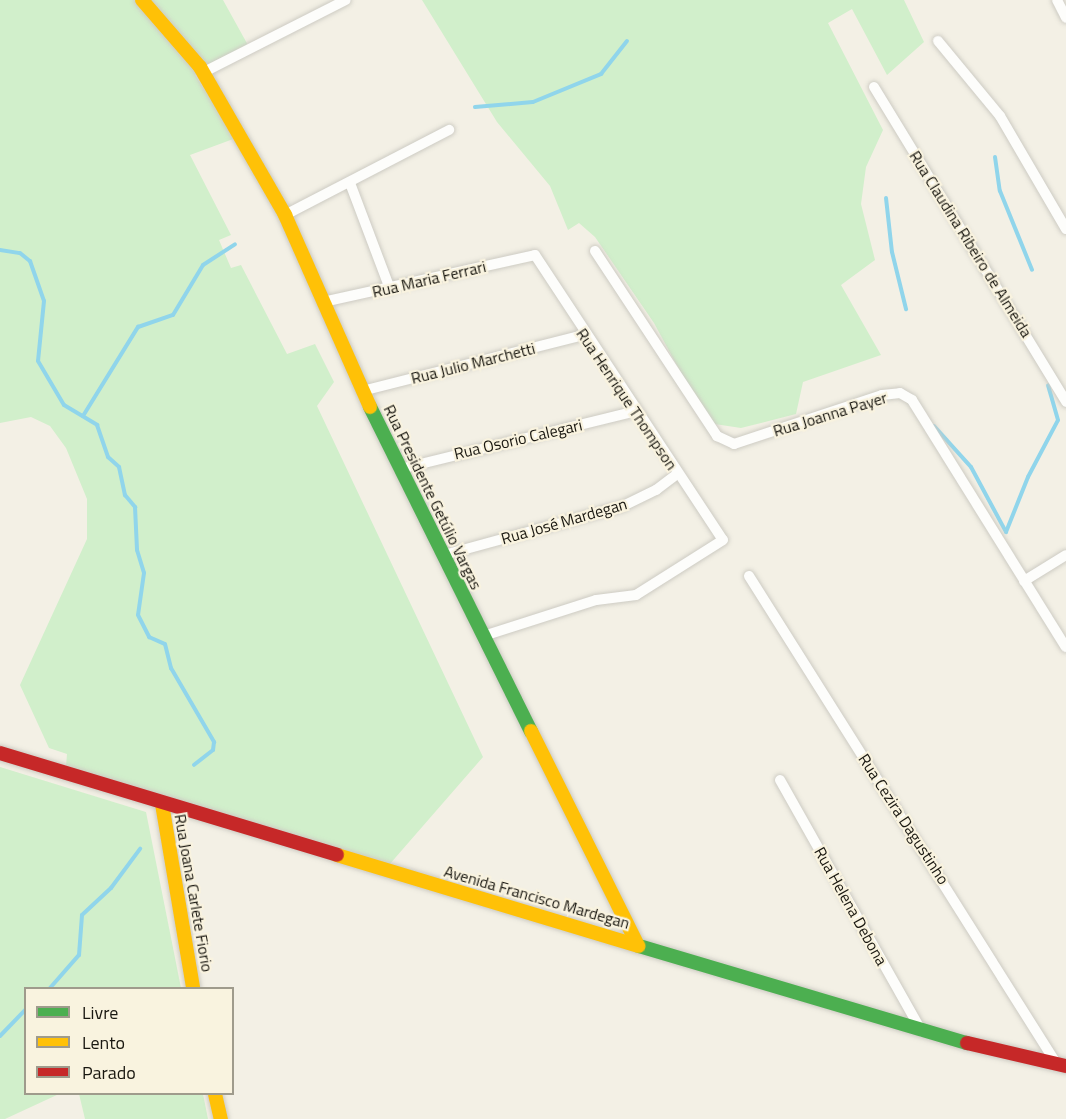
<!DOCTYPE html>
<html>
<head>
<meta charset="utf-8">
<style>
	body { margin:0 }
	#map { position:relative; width:1066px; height:1119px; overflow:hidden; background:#f3f0e5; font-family:"Titillium Web",sans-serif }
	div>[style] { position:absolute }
	.green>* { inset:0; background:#d1efcb }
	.stream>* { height:4px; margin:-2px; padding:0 2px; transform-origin:2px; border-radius:2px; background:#90d5eb }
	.roads { filter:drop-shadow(0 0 2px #cdcbc3) drop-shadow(0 0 2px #cdcbc3) }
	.street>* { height:10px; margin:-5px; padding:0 5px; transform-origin:5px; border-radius:5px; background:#fdfdfb }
	.fast>* { height:14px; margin:-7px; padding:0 7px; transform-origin:7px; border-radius:7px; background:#4caf50 }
	.slow>* { height:14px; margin:-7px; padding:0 7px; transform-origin:7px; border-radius:7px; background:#ffc107 }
	.jam>* { height:14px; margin:-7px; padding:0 7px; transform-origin:7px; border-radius:7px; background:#c62828 }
	span { translate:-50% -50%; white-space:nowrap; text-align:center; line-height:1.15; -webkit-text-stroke:4.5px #f9f3df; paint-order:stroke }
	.street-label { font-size:16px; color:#191710 }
	.legend { position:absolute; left:24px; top:987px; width:210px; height:108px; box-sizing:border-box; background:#f9f3df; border:2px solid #9f9b8c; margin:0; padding:8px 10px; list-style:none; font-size:18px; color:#191710 }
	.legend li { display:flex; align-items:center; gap:12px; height:30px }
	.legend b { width:30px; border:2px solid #9f9b8c }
</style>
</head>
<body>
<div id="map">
	<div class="green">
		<i style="clip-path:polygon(0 0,223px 0,249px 47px,195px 75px,236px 138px,190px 155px,231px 235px,219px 240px,231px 268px,241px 265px,287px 354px,315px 344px,334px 382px,317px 406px,483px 757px,389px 865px,66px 766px,67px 754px,49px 748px,20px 685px,87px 539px,87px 499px,66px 448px,50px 426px,31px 417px,0 423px)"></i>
		<i style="clip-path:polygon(422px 0,904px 0,924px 42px,887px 75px,852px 9px,828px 23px,883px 130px,866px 167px,861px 204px,875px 260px,841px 285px,881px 355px,803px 382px,796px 414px,741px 428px,708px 423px,654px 323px,595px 237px,579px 223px,568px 230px,550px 186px,497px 122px)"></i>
		<i style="clip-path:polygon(0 767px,146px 812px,181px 988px,26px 988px,26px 1094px,59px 1094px,5px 1119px,0 1119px)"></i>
		<i style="clip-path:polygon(79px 1094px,203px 1094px,208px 1119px,85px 1119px)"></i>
	</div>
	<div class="stream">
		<i style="left:475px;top:107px;width:58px;rotate:-4.9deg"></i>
		<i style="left:533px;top:102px;width:74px;rotate:-22.4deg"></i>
		<i style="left:601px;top:74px;width:42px;rotate:-51.8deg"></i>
		<i style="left:995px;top:157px;width:34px;rotate:82deg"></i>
		<i style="left:1000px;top:191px;width:85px;rotate:67.9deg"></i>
		<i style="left:886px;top:198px;width:54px;rotate:83.7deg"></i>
		<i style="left:892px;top:252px;width:59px;rotate:76.2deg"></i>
		<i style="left:0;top:250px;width:20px;rotate:9deg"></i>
		<i style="left:20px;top:253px;width:13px;rotate:39deg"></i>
		<i style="left:30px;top:261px;width:42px;rotate:70.7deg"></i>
		<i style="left:44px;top:301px;width:60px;rotate:95.7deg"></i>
		<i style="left:38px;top:361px;width:51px;rotate:59.4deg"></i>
		<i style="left:64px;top:405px;width:39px;rotate:31deg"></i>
		<i style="left:97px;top:425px;width:34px;rotate:71deg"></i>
		<i style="left:108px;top:457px;width:15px;rotate:42deg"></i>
		<i style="left:119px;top:467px;width:29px;rotate:78deg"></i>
		<i style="left:125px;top:495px;width:16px;rotate:50deg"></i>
		<i style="left:135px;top:507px;width:43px;rotate:87.3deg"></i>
		<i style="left:137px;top:550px;width:24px;rotate:73deg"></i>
		<i style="left:144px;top:573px;width:42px;rotate:98.1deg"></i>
		<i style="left:138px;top:615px;width:25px;rotate:63deg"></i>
		<i style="left:149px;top:637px;width:17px;rotate:24deg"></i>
		<i style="left:165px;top:644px;width:25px;rotate:76deg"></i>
		<i style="left:171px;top:668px;width:86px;rotate:59.8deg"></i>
		<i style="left:214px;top:742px;width:8px;rotate:97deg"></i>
		<i style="left:213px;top:750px;width:24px;rotate:142deg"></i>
		<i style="left:83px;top:416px;width:105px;rotate:-58.3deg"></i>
		<i style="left:138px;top:327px;width:37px;rotate:-19deg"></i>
		<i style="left:173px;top:315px;width:58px;rotate:-59deg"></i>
		<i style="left:203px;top:265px;width:38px;rotate:-33deg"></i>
		<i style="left:934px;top:426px;width:55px;rotate:47.9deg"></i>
		<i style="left:971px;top:467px;width:74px;rotate:61.7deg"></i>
		<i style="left:1006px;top:532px;width:59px;rotate:-68.2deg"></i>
		<i style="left:1028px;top:477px;width:64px;rotate:-62.2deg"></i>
		<i style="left:1058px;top:420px;width:36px;rotate:-106deg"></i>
		<i style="left:50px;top:988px;width:44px;rotate:-48.7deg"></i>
		<i style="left:79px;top:955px;width:40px;rotate:-85.7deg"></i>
		<i style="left:82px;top:915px;width:40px;rotate:-43deg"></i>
		<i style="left:111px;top:888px;width:49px;rotate:-53.4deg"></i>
		<i style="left:0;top:1036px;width:37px;rotate:-46deg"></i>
	</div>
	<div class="roads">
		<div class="street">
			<i style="left:1057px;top:0;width:20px;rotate:63deg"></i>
			<i style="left:938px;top:41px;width:97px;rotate:50.4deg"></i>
			<i style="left:1000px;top:116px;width:131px;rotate:59.7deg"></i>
			<i style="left:202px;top:73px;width:161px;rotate:-26.9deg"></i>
			<i style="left:874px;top:87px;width:369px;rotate:58.6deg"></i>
			<i style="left:350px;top:183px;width:113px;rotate:69.3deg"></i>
			<i style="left:285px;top:215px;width:185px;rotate:-27.4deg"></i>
			<i style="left:595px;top:251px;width:222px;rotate:56.6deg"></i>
			<i style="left:717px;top:436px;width:19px;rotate:25deg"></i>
			<i style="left:734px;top:444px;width:156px;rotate:-18.3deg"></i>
			<i style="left:882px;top:395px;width:18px;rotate:-6deg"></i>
			<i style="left:900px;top:393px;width:14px;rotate:30deg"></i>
			<i style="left:912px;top:400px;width:291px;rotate:58.1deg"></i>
			<i style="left:323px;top:302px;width:217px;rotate:-12.5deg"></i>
			<i style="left:535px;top:255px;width:341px;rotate:56.6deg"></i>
			<i style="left:723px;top:540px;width:103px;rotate:147.7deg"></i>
			<i style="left:636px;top:595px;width:40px;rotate:172.9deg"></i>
			<i style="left:596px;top:600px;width:119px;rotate:162.3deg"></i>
			<i style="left:362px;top:391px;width:229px;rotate:-14.2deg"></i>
			<i style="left:400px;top:469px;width:244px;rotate:-13.8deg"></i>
			<i style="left:444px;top:555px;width:186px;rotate:-15.3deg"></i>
			<i style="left:623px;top:506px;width:37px;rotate:-26deg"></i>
			<i style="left:656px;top:490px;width:26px;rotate:-37deg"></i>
			<i style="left:749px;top:576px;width:576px;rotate:57.77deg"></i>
			<i style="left:1024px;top:581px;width:49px;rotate:-31.8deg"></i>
			<i style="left:780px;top:780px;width:289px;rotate:60.6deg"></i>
		</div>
		<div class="fast">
			<i style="left:370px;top:407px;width:362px;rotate:63.6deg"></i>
			<i style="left:639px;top:946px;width:342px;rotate:16.5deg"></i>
		</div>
		<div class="slow">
			<i style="left:142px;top:0;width:89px;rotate:49.1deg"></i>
			<i style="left:200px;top:67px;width:171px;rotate:60.1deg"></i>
			<i style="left:285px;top:215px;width:210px;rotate:66.1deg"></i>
			<i style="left:531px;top:731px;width:236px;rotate:63.5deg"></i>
			<i style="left:162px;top:804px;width:187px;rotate:80.4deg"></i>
			<i style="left:337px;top:855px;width:315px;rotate:16.8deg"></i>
			<i style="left:215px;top:1094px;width:26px;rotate:77deg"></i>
		</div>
		<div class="jam">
			<i style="left:0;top:753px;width:352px;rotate:16.8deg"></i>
			<i style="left:967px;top:1043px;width:102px;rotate:13.1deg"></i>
		</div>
	</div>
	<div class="street-label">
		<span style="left:971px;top:244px;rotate:58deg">Rua Claudina Ribeiro de Almeida</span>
		<span style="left:429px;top:279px;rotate:-13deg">Rua Maria Ferrari</span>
		<span style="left:473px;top:363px;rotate:-14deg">Rua Julio Marchetti</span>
		<span style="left:627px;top:399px;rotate:56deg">Rua Henrique Thompson</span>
		<span style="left:830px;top:414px;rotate:-17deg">Rua Joanna Payer</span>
		<span style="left:518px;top:439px;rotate:-13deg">Rua Osorio Calegari</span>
		<span style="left:433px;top:497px;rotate:64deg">Rua Presidente Getúlio Vargas</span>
		<span style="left:564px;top:521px;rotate:-16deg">Rua José Mardegan</span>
		<span style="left:904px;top:819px;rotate:57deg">Rua Cezira Dagustinho</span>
		<span style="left:194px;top:893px;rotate:80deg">Rua Joana Carlete Fiorio</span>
		<span style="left:537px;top:897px;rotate:16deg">Avenida Francisco Mardegan</span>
		<span style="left:851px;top:906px;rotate:61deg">Rua Helena Debona</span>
	</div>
	<ul class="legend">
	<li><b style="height:8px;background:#4caf50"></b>Livre</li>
	<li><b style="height:8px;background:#ffc107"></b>Lento</li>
	<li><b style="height:8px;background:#c62828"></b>Parado</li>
	</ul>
</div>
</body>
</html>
